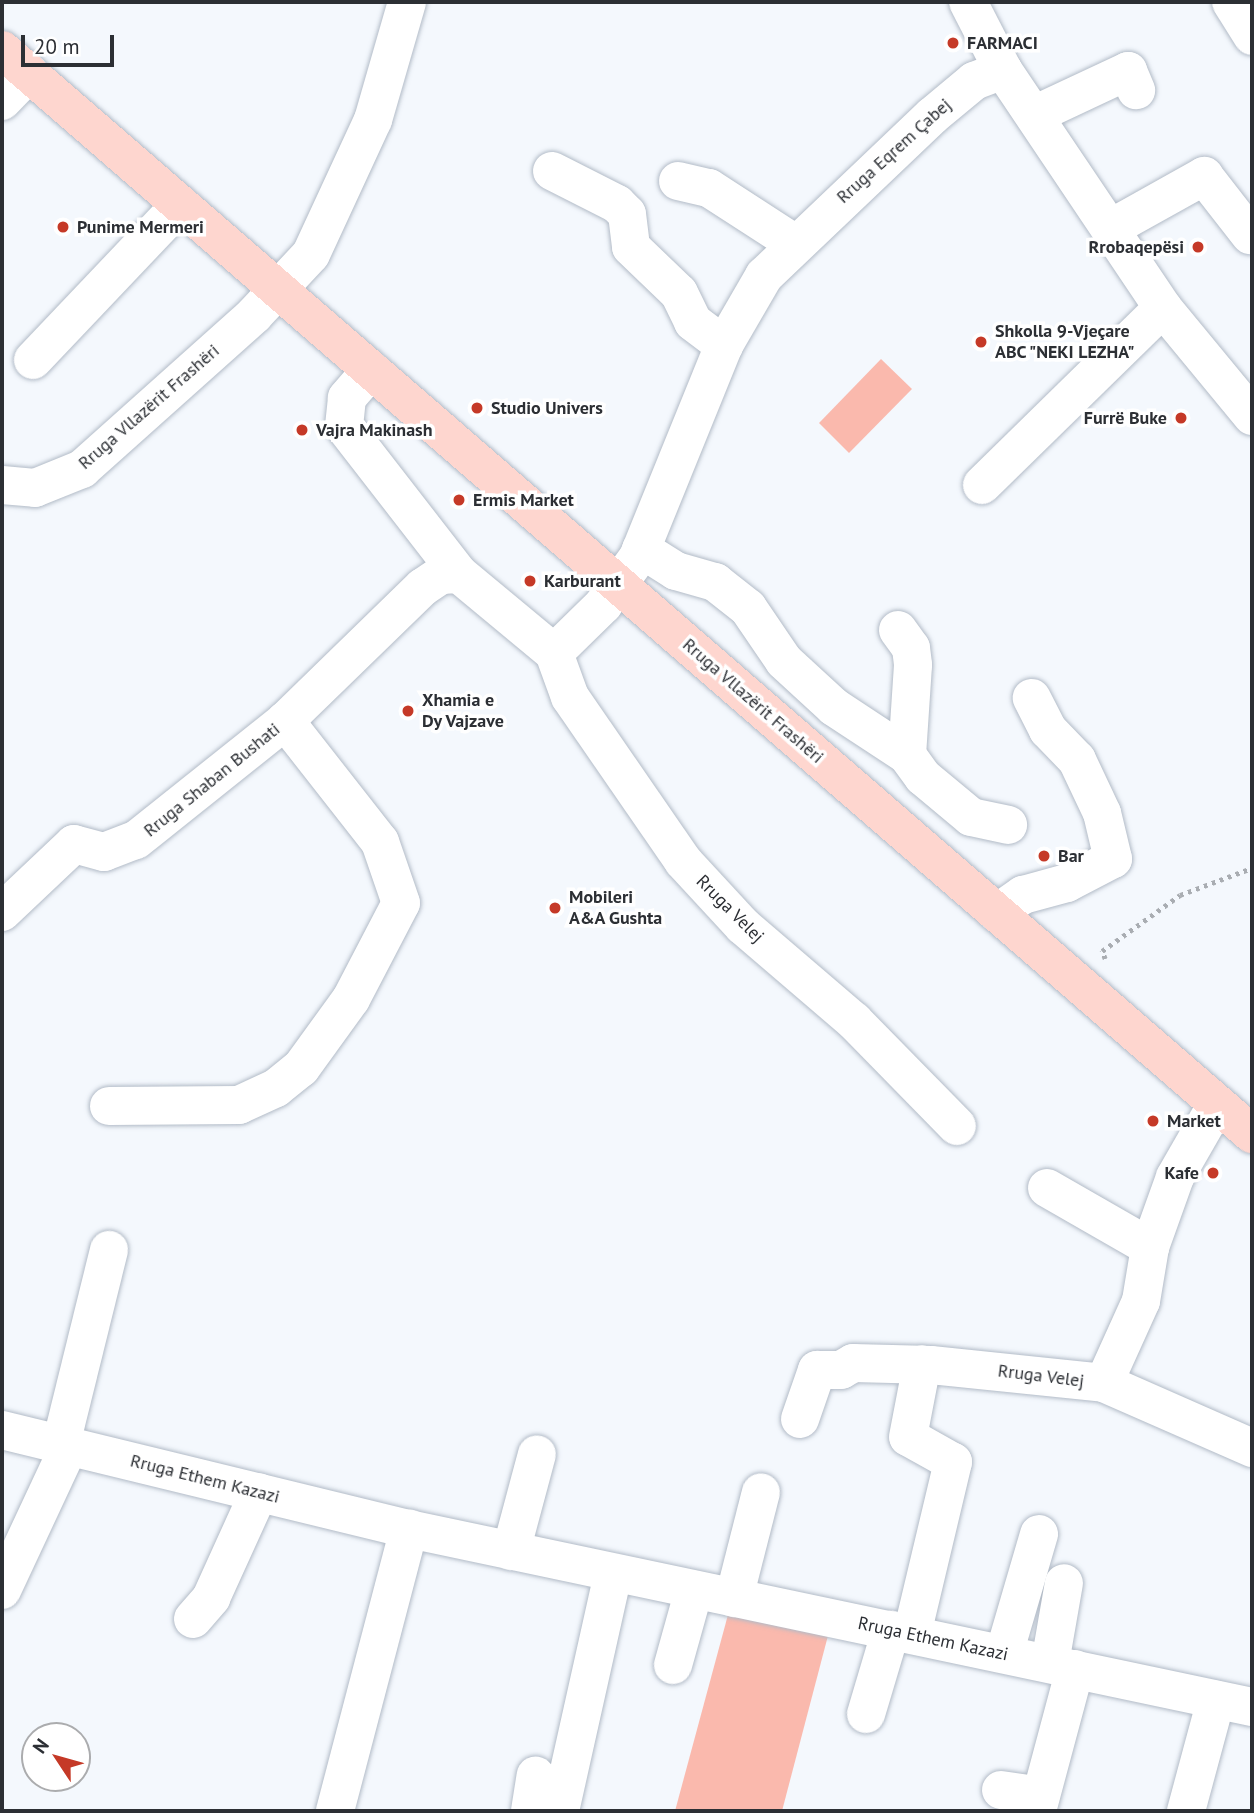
<!DOCTYPE html>
<html>
<head>
<meta charset="utf-8">
<style>
	body { margin:0 }
	#map { position:relative; width:1254px; height:1813px; overflow:hidden; background:#f4f8fd; font-family:"PT Sans",sans-serif }
	div>[style] { position:absolute }
	.green>* { inset:0; background:#fab9ad }
	.path>* { height:4.5px; margin-top:-2.25px; transform-origin:0; background:repeating-linear-gradient(90deg,#a9adb2 0 3.5px,transparent 0 8.5px) }
	.roads { filter:drop-shadow(0 0 2px #b2bbc7) drop-shadow(0 0 2px #b2bbc7) }
	.minor>* { height:38px; margin:-19px; padding:0 19px; transform-origin:19px; border-radius:19px; background:#fff }
	.major>* { height:38px; margin:-19px; padding:0 19px; transform-origin:19px; border-radius:19px; background:#fed6cf }
	.dots>* { width:19px; height:19px; translate:-50% -50%; box-sizing:border-box; border:4px solid #fff; border-radius:50% }
	span { translate:-50% -50%; white-space:nowrap; text-align:center; line-height:1.15; -webkit-text-stroke:7px #fff; paint-order:stroke }
	.poi-label { font-size:18px; color:#2c2f34; font-weight:700 }
	.left { translate:0 -50%; text-align:left }
	.right { translate:-100% -50%; text-align:right }
	.street-label { font-size:18px; color:#2c2f34 }
	.frame { position:absolute; inset:0; border:4px solid #2c2f34; pointer-events:none }
	.north { position:absolute; left:21px; top:1722px; width:70px; height:70px; box-sizing:border-box; background:#fff; border:2px solid #abacae; border-radius:50%; rotate:306deg; font-size:19px; font-weight:700; line-height:28px; text-align:center; color:#2c2f34 }
	.north::after { content:''; display:block; margin:auto; width:24px; height:32px; background:#c53927; clip-path:polygon(50% 0,100% 100%,50% 72%,0 100%) }
	.scale { position:absolute; left:21px; top:35px; width:93px; height:32px; box-sizing:border-box; border:4px solid #2c2f34; border-top:0; padding-left:9px; font-size:21px; line-height:24px; white-space:nowrap; color:#2c2f34; -webkit-text-stroke:5px #fff; paint-order:stroke }
</style>
</head>
<body>
<div id="map">
	<div class="green">
		<i style="clip-path:polygon(881px 359px,912px 389px,849px 453px,819px 423px)"></i>
		<i style="clip-path:polygon(729px 1611px,830px 1628px,782px 1811px,675px 1811px)"></i>
	</div>
	<div class="path">
		<i style="left:1105px;top:959px;width:9px;rotate:-111deg"></i>
		<i style="left:1102px;top:951px;width:96px;rotate:-35.7deg"></i>
		<i style="left:1180px;top:895px;width:77px;rotate:-20.6deg"></i>
	</div>
	<div class="roads">
		<div class="minor">
			<i style="left:968px;top:2px;width:76px;rotate:62.8deg"></i>
			<i style="left:1003px;top:70px;width:287px;rotate:56.1deg"></i>
			<i style="left:1163px;top:308px;width:140px;rotate:50.5deg"></i>
			<i style="left:1231px;top:2px;width:40px;rotate:58deg"></i>
			<i style="left:2px;top:101px;width:39px;rotate:-46deg"></i>
			<i style="left:1034px;top:115px;width:104px;rotate:-25.1deg"></i>
			<i style="left:1128px;top:71px;width:21px;rotate:67deg"></i>
			<i style="left:552px;top:171px;width:73px;rotate:26.9deg"></i>
			<i style="left:617px;top:204px;width:14px;rotate:45deg"></i>
			<i style="left:627px;top:214px;width:33px;rotate:83deg"></i>
			<i style="left:631px;top:247px;width:66px;rotate:43.8deg"></i>
			<i style="left:679px;top:293px;width:32px;rotate:64deg"></i>
			<i style="left:693px;top:322px;width:39px;rotate:37deg"></i>
			<i style="left:678px;top:181px;width:32px;rotate:13deg"></i>
			<i style="left:709px;top:188px;width:101px;rotate:32.9deg"></i>
			<i style="left:1111px;top:228px;width:107px;rotate:-29.2deg"></i>
			<i style="left:1204px;top:176px;width:75px;rotate:52.1deg"></i>
			<i style="left:33px;top:360px;width:214px;rotate:-46.5deg"></i>
			<i style="left:371px;top:370px;width:37px;rotate:131deg"></i>
			<i style="left:347px;top:398px;width:28px;rotate:96deg"></i>
			<i style="left:344px;top:426px;width:187px;rotate:52.2deg"></i>
			<i style="left:459px;top:574px;width:124px;rotate:39.7deg"></i>
			<i style="left:2px;top:485px;width:33px;rotate:5deg"></i>
			<i style="left:35px;top:488px;width:51px;rotate:-22deg"></i>
			<i style="left:82px;top:469px;width:231px;rotate:-41.8deg"></i>
			<i style="left:254px;top:315px;width:83px;rotate:-46.9deg"></i>
			<i style="left:311px;top:254px;width:148px;rotate:-65.2deg"></i>
			<i style="left:373px;top:120px;width:123px;rotate:-73.9deg"></i>
			<i style="left:982px;top:485px;width:253px;rotate:-44.4deg"></i>
			<i style="left:641px;top:549px;width:41px;rotate:32.2deg"></i>
			<i style="left:676px;top:571px;width:41px;rotate:15.8deg"></i>
			<i style="left:715px;top:582px;width:42px;rotate:38.2deg"></i>
			<i style="left:748px;top:608px;width:64px;rotate:55.8deg"></i>
			<i style="left:784px;top:661px;width:68px;rotate:42.6deg"></i>
			<i style="left:834px;top:707px;width:87px;rotate:33.3deg"></i>
			<i style="left:907px;top:755px;width:27px;rotate:54deg"></i>
			<i style="left:923px;top:777px;width:62px;rotate:39.8deg"></i>
			<i style="left:971px;top:817px;width:38px;rotate:12deg"></i>
			<i style="left:898px;top:630px;width:22px;rotate:54deg"></i>
			<i style="left:911px;top:648px;width:17px;rotate:83deg"></i>
			<i style="left:913px;top:665px;width:90px;rotate:93.8deg"></i>
			<i style="left:554px;top:653px;width:69px;rotate:-44.4deg"></i>
			<i style="left:603px;top:605px;width:59px;rotate:-53.9deg"></i>
			<i style="left:638px;top:557px;width:229px;rotate:-67.9deg"></i>
			<i style="left:724px;top:345px;width:80px;rotate:-59.9deg"></i>
			<i style="left:764px;top:276px;width:232px;rotate:-43.6deg"></i>
			<i style="left:932px;top:116px;width:55px;rotate:-39.8deg"></i>
			<i style="left:974px;top:81px;width:31px;rotate:-21deg"></i>
			<i style="left:554px;top:653px;width:47px;rotate:70deg"></i>
			<i style="left:570px;top:697px;width:199px;rotate:55.4deg"></i>
			<i style="left:683px;top:861px;width:88px;rotate:47.3deg"></i>
			<i style="left:743px;top:926px;width:146px;rotate:40.6deg"></i>
			<i style="left:854px;top:1021px;width:147px;rotate:45.6deg"></i>
			<i style="left:2px;top:912px;width:99px;rotate:-43.4deg"></i>
			<i style="left:74px;top:844px;width:31px;rotate:15deg"></i>
			<i style="left:104px;top:852px;width:34px;rotate:-21deg"></i>
			<i style="left:136px;top:840px;width:191px;rotate:-38.6deg"></i>
			<i style="left:285px;top:721px;width:192px;rotate:-44.2deg"></i>
			<i style="left:423px;top:587px;width:22px;rotate:-34deg"></i>
			<i style="left:441px;top:575px;width:18px;rotate:-3deg"></i>
			<i style="left:997px;top:913px;width:32px;rotate:-35deg"></i>
			<i style="left:1023px;top:895px;width:46px;rotate:-15.3deg"></i>
			<i style="left:1067px;top:883px;width:52px;rotate:-27.6deg"></i>
			<i style="left:1113px;top:859px;width:47px;rotate:-103.4deg"></i>
			<i style="left:1102px;top:813px;width:59px;rotate:-115.3deg"></i>
			<i style="left:1077px;top:760px;width:42px;rotate:-134deg"></i>
			<i style="left:1048px;top:730px;width:36px;rotate:-117deg"></i>
			<i style="left:109px;top:1106px;width:130px;rotate:-0.4deg"></i>
			<i style="left:239px;top:1105px;width:41px;rotate:-24.7deg"></i>
			<i style="left:276px;top:1088px;width:32px;rotate:-39deg"></i>
			<i style="left:301px;top:1068px;width:85px;rotate:-54.1deg"></i>
			<i style="left:351px;top:999px;width:108px;rotate:-62.5deg"></i>
			<i style="left:401px;top:903px;width:65px;rotate:-109deg"></i>
			<i style="left:380px;top:842px;width:154px;rotate:-128.1deg"></i>
			<i style="left:1047px;top:1188px;width:119px;rotate:29.8deg"></i>
			<i style="left:1104px;top:1383px;width:90px;rotate:-65.7deg"></i>
			<i style="left:1141px;top:1301px;width:55px;rotate:-80.5deg"></i>
			<i style="left:1150px;top:1247px;width:74px;rotate:-70.3deg"></i>
			<i style="left:1175px;top:1177px;width:84px;rotate:-60.1deg"></i>
			<i style="left:800px;top:1419px;width:52px;rotate:-70.9deg"></i>
			<i style="left:817px;top:1370px;width:24px"></i>
			<i style="left:841px;top:1370px;width:14px;rotate:-30deg"></i>
			<i style="left:853px;top:1363px;width:78px;rotate:1.5deg"></i>
			<i style="left:931px;top:1365px;width:174px;rotate:5.9deg"></i>
			<i style="left:1104px;top:1383px;width:162px;rotate:23.7deg"></i>
			<i style="left:2px;top:1430px;width:419px;rotate:13.7deg"></i>
			<i style="left:409px;top:1529px;width:862px;rotate:11.92deg"></i>
			<i style="left:61px;top:1444px;width:200px;rotate:-76.1deg"></i>
			<i style="left:511px;top:1551px;width:100px;rotate:-75deg"></i>
			<i style="left:2px;top:1590px;width:159px;rotate:-65deg"></i>
			<i style="left:734px;top:1598px;width:109px;rotate:-75.7deg"></i>
			<i style="left:193px;top:1619px;width:28px;rotate:-49deg"></i>
			<i style="left:211px;top:1598px;width:116px;rotate:-65.6deg"></i>
			<i style="left:912px;top:1634px;width:177px;rotate:-76.6deg"></i>
			<i style="left:953px;top:1462px;width:51px;rotate:-150.9deg"></i>
			<i style="left:908px;top:1437px;width:74px;rotate:-79.1deg"></i>
			<i style="left:1004px;top:1654px;width:125px;rotate:-73.7deg"></i>
			<i style="left:1050px;top:1663px;width:81px;rotate:-80.1deg"></i>
			<i style="left:673px;top:1665px;width:78px;rotate:-74.4deg"></i>
			<i style="left:866px;top:1714px;width:88px;rotate:-73.4deg"></i>
			<i style="left:1001px;top:1790px;width:40px;rotate:8.5deg"></i>
			<i style="left:335px;top:1811px;width:292px;rotate:-75.3deg"></i>
			<i style="left:530px;top:1811px;width:36px;rotate:-81deg"></i>
			<i style="left:560px;top:1811px;width:244px;rotate:-77.4deg"></i>
			<i style="left:1037px;top:1811px;width:147px;rotate:-75deg"></i>
			<i style="left:1186px;top:1811px;width:115px;rotate:-74.9deg"></i>
		</div>
		<div class="major">
			<i style="left:2px;top:50px;width:1655px;rotate:40.93deg"></i>
		</div>
	</div>
	<div class="dots">
		<i style="left:953px;top:43px;background:#c53927"></i>
		<i style="left:63px;top:227px;background:#c53927"></i>
		<i style="left:1198px;top:247px;background:#c53927"></i>
		<i style="left:981px;top:342px;background:#c53927"></i>
		<i style="left:477px;top:408px;background:#c53927"></i>
		<i style="left:1181px;top:418px;background:#c53927"></i>
		<i style="left:302px;top:430px;background:#c53927"></i>
		<i style="left:459px;top:500px;background:#c53927"></i>
		<i style="left:530px;top:581px;background:#c53927"></i>
		<i style="left:408px;top:711px;background:#c53927"></i>
		<i style="left:1044px;top:856px;background:#c53927"></i>
		<i style="left:555px;top:908px;background:#c53927"></i>
		<i style="left:1153px;top:1121px;background:#c53927"></i>
		<i style="left:1213px;top:1173px;background:#c53927"></i>
	</div>
	<div class="poi-label">
		<span class="left" style="left:967px;top:43px">FARMACI</span>
		<span class="left" style="left:77px;top:227px">Punime Mermeri</span>
		<span class="right" style="left:1184px;top:247px">Rrobaqepësi</span>
		<span class="left" style="left:995px;top:342px">Shkolla 9-Vjeçare<br>ABC "NEKI LEZHA"</span>
		<span class="left" style="left:491px;top:408px">Studio Univers</span>
		<span class="right" style="left:1167px;top:418px">Furrë Buke</span>
		<span class="left" style="left:316px;top:430px">Vajra Makinash</span>
		<span class="left" style="left:473px;top:500px">Ermis Market</span>
		<span class="left" style="left:544px;top:581px">Karburant</span>
		<span class="left" style="left:422px;top:711px">Xhamia e<br>Dy Vajzave</span>
		<span class="left" style="left:1058px;top:856px">Bar</span>
		<span class="left" style="left:569px;top:908px">Mobileri<br>A&amp;A Gushta</span>
		<span class="left" style="left:1167px;top:1121px">Market</span>
		<span class="right" style="left:1199px;top:1173px">Kafe</span>
	</div>
	<div class="street-label">
		<span style="left:894px;top:151px;rotate:-42deg">Rruga Eqrem Çabej</span>
		<span style="left:149px;top:407px;rotate:-41deg">Rruga Vllazërit Frashëri</span>
		<span style="left:753px;top:701px;rotate:41deg">Rruga Vllazërit Frashëri</span>
		<span style="left:212px;top:780px;rotate:-39deg">Rruga Shaban Bushati</span>
		<span style="left:730px;top:909px;rotate:45deg">Rruga Velej</span>
		<span style="left:1041px;top:1376px;rotate:7deg">Rruga Velej</span>
		<span style="left:205px;top:1479px;rotate:14deg">Rruga Ethem Kazazi</span>
		<span style="left:933px;top:1639px;rotate:12deg">Rruga Ethem Kazazi</span>
	</div>
	<div class="frame"></div>
	<div class="north">N</div>
	<div class="scale">20 m</div>
</div>
</body>
</html>
